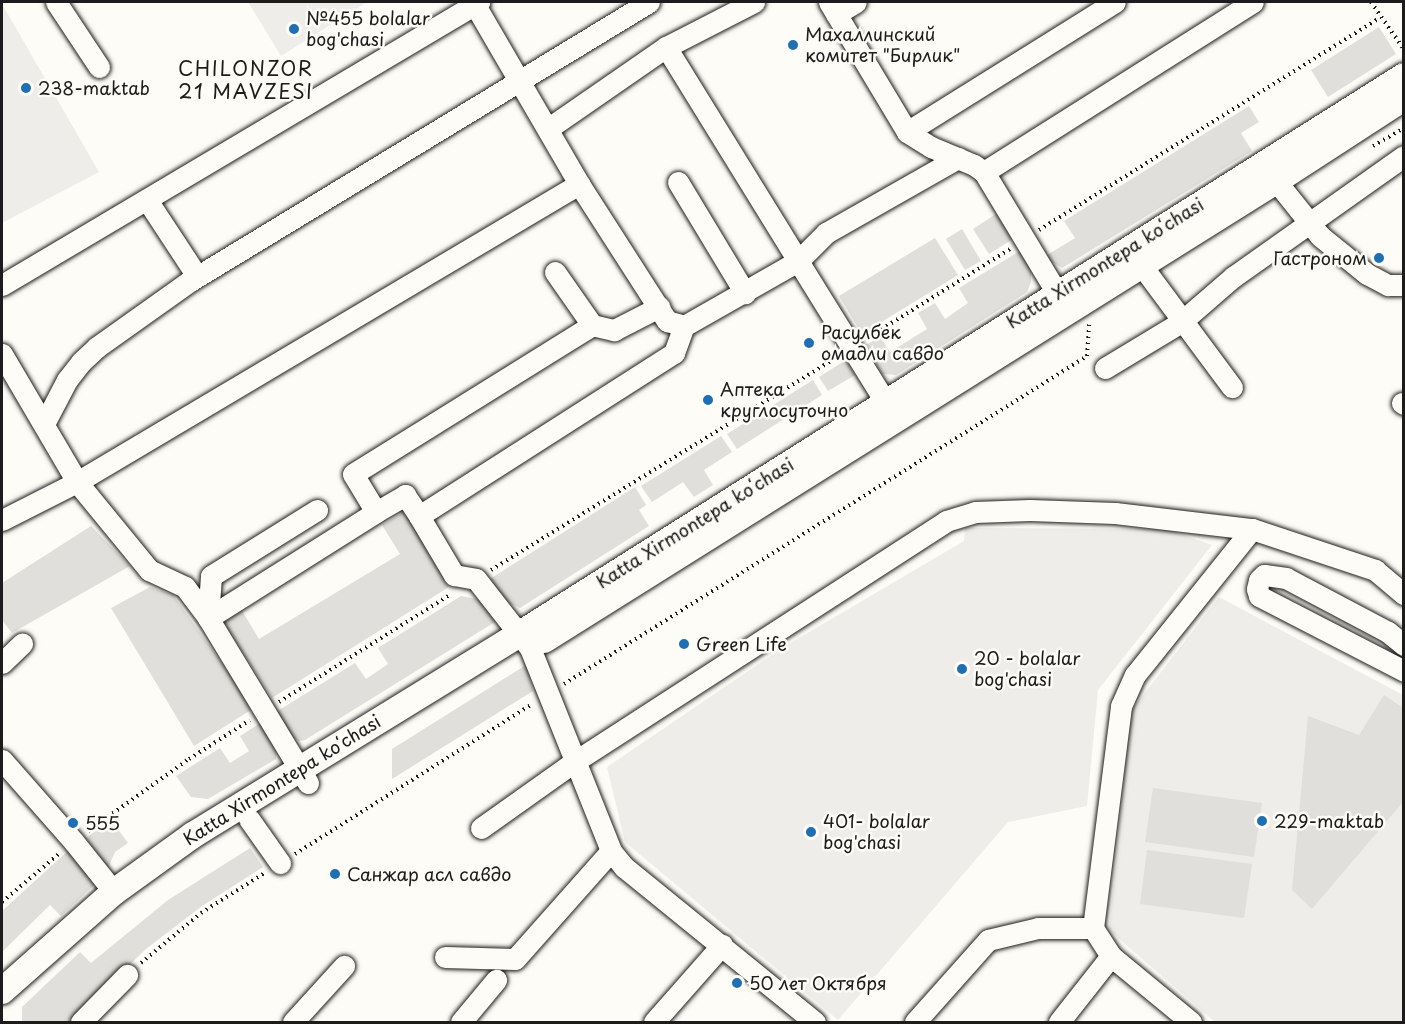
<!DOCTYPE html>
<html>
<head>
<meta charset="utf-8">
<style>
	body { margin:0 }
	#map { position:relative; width:1405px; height:1024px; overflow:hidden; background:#fdfcf7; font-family:"Playpen Sans",sans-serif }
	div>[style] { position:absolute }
	.built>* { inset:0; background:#eeede9 }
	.green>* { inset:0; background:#e0dfdb }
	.path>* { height:4px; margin-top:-2px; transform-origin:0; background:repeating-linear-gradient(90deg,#1c1c1c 0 1.5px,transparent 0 6px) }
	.roads { filter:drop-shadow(0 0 2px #1c1c1c) drop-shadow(0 0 2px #1c1c1c) }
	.minor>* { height:21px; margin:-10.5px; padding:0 10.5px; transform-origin:10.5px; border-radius:10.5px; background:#fdfcf7 }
	.major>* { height:26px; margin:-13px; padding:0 13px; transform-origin:13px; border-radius:13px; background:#fdfcf7 }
	.dots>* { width:16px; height:16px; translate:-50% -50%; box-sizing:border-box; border:3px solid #fdfcf7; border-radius:50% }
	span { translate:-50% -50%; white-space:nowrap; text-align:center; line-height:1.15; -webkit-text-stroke:5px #fdfcf7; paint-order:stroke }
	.poi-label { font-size:18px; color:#1c1c1c }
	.left { translate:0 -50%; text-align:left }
	.right { translate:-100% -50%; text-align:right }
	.street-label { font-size:18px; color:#1c1c1c }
	.neighbourhood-label { font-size:20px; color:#1c1c1c; letter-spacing:1.5px }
	.frame { position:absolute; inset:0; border:3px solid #1c1c1c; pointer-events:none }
</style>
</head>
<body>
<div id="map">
	<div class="built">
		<i style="clip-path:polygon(248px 2px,367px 2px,281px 56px)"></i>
		<i style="clip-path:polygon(2px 4px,99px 172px,2px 223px)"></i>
		<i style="clip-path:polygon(965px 528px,1166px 529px,1212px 545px,1098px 690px,1087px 806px,1008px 822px,838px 1020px,625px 842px,607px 767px,782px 648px,964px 541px)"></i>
		<i style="clip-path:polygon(1219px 597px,1403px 695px,1403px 1022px,1215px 1022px,1109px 930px,1131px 711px)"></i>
	</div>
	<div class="green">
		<i style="clip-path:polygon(1379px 27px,1396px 54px,1328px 97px,1311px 70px)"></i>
		<i style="clip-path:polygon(1249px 106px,1259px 122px,1241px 133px,1252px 151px,1062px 268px,1044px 257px,1075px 238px,1064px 221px)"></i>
		<i style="clip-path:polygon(996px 214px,1013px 239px,989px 254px,973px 229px)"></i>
		<i style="clip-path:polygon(962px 229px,981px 261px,965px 270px,946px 239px)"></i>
		<i style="clip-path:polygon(935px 238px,958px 275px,862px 334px,839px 296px)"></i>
		<i style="clip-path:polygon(1020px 251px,1031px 270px,1031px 282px,1027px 292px,896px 375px,882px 374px,864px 346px,880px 337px,890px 352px,927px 329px,918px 313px,935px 303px,945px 319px,968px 303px,959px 288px)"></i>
		<i style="clip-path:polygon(846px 360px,855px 375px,828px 391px,819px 377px)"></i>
		<i style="clip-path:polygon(813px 380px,822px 395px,737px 449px,727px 434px)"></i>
		<i style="clip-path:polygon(721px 436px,732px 452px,704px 470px,713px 485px,694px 497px,683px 482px,652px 502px,641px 486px)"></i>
		<i style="clip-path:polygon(635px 487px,646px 505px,639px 510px,649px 526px,520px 608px,504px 601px,490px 579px)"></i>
		<i style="clip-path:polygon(405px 511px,449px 587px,272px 698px,223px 621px,241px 609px,259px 639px,400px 554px,382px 525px)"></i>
		<i style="clip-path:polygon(91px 526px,130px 566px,12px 633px,2px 620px,2px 583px)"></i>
		<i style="clip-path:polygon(150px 587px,173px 595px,254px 708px,194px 746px,111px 608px)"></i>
		<i style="clip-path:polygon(461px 596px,482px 600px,492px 613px,495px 622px,305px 740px,299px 741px,291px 736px,276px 712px,355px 663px,366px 679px,388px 664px,378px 648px)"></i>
		<i style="clip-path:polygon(526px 665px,533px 691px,392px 779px,392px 749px)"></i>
		<i style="clip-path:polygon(1384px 695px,1403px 708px,1403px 802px,1312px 909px,1292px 890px,1308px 716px,1359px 735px)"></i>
		<i style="clip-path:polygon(262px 722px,276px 748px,276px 759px,208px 799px,191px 797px,176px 776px,220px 748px,230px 763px,249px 751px,240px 736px)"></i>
		<i style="clip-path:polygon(1153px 788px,1262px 803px,1254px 857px,1145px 842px)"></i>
		<i style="clip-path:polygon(111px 820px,128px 843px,115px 852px,108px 868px,86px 838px)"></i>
		<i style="clip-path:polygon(250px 848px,263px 867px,202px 906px,146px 949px,70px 1022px,22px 1022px,22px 1007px,80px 952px,91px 963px,168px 900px)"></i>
		<i style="clip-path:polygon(70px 849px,95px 882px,93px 886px,61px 916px,50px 905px,2px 952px,2px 911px)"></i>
		<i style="clip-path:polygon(1147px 850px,1252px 864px,1244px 918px,1140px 904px)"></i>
	</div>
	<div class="path">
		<i style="left:1371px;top:2px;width:56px;rotate:55.2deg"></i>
		<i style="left:1373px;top:146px;width:36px;rotate:-30deg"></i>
		<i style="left:1039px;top:230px;width:402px;rotate:-31.9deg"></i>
		<i style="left:866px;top:339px;width:170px;rotate:-32deg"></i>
		<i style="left:491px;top:570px;width:406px;rotate:-31.6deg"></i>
		<i style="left:564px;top:684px;width:617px;rotate:-32.09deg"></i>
		<i style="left:1087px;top:356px;width:32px;rotate:-86deg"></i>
		<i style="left:279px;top:702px;width:203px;rotate:-32.1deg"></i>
		<i style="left:88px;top:831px;width:124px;rotate:-35.5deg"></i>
		<i style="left:189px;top:759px;width:72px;rotate:-32.6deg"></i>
		<i style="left:295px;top:854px;width:280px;rotate:-32.3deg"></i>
		<i style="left:2px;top:902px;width:77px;rotate:-40.3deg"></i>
		<i style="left:141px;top:963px;width:78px;rotate:-39.8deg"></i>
		<i style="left:201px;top:913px;width:77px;rotate:-32.2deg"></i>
	</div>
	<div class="roads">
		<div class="minor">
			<i style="left:56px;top:2px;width:78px;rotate:56.5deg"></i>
			<i style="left:829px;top:2px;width:152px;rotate:59deg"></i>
			<i style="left:907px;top:132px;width:28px;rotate:32deg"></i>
			<i style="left:931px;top:147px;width:47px;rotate:22.7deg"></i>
			<i style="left:974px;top:165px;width:12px;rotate:35deg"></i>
			<i style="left:984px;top:172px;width:141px;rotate:58.9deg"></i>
			<i style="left:475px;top:5px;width:207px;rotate:59.8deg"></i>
			<i style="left:579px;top:184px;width:163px;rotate:57.3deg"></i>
			<i style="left:667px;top:321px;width:18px;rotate:16deg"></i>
			<i style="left:836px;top:14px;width:23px;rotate:-31deg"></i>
			<i style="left:666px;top:47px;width:251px;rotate:58.3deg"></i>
			<i style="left:798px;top:261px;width:40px;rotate:-45deg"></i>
			<i style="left:826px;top:233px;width:152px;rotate:-29.6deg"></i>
			<i style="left:549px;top:128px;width:142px;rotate:-34.7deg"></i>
			<i style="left:666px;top:47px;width:99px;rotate:-27.1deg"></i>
			<i style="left:907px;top:132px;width:245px;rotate:-32deg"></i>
			<i style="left:984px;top:172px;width:318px;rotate:-32.3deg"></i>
			<i style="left:1276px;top:181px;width:70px;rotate:51.3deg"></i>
			<i style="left:1320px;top:236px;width:60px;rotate:39deg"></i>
			<i style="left:1367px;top:274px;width:24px;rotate:28deg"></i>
			<i style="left:1388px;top:285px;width:16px"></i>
			<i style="left:678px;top:182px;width:130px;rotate:58.9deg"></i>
			<i style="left:147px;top:200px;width:91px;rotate:56.7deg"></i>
			<i style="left:1142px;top:266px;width:151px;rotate:53.4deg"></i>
			<i style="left:555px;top:272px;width:65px;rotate:55.1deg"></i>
			<i style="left:592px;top:325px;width:23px;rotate:13deg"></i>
			<i style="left:614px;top:330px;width:51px;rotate:-27.1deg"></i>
			<i style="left:2px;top:285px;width:555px;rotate:-30.68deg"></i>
			<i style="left:2px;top:354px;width:148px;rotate:59.6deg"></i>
			<i style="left:77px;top:482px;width:114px;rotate:50.7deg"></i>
			<i style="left:149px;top:570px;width:40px;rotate:25deg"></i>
			<i style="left:185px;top:587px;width:39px;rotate:53deg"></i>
			<i style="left:1105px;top:368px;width:89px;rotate:-31.2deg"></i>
			<i style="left:1181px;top:322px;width:69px;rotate:-40.9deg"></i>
			<i style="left:1233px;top:277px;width:209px;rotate:-35.3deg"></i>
			<i style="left:1402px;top:403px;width:2px;rotate:27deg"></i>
			<i style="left:44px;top:424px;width:50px;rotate:-62.4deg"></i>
			<i style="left:67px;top:380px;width:23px;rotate:-52deg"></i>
			<i style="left:81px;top:362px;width:22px;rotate:-43deg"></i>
			<i style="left:97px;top:347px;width:114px;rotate:-35.4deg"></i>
			<i style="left:190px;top:281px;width:537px;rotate:-31.29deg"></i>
			<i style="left:376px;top:512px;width:44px;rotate:-121.2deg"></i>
			<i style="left:353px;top:474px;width:282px;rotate:-31.9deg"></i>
			<i style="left:419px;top:516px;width:69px;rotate:59.3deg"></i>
			<i style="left:454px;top:575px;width:22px;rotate:10deg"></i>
			<i style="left:476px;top:579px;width:88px;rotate:52deg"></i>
			<i style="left:530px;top:648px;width:219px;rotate:68.2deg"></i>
			<i style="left:611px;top:851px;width:21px;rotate:51deg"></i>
			<i style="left:624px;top:867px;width:246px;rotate:39.1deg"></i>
			<i style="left:2px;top:520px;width:84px;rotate:-26.9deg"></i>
			<i style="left:77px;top:482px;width:584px;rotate:-30.69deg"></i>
			<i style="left:208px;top:618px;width:42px;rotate:-85.9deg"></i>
			<i style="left:211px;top:576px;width:125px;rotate:-31.9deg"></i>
			<i style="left:1404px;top:645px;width:21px;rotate:-141deg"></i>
			<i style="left:1388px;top:632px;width:115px;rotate:-152.1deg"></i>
			<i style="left:1286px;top:578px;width:22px;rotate:-172deg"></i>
			<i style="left:1264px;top:575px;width:7px;rotate:135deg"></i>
			<i style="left:1259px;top:580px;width:9px;rotate:103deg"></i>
			<i style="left:1257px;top:589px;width:7px;rotate:74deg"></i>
			<i style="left:1259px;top:596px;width:163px;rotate:27.3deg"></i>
			<i style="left:2px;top:663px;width:28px;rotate:-44deg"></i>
			<i style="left:2px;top:760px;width:109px;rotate:48.7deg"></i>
			<i style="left:74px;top:842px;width:64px;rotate:51.3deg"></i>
			<i style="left:308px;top:783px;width:193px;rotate:-121.2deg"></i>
			<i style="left:208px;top:618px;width:199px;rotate:-32.2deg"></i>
			<i style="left:376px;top:512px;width:34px;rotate:-30deg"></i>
			<i style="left:405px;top:495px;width:25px;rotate:56deg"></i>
			<i style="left:419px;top:516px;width:303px;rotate:-32.6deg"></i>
			<i style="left:674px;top:353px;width:29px;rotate:-70deg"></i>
			<i style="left:684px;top:326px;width:131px;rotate:-29.7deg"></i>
			<i style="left:798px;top:261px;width:182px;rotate:58.2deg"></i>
			<i style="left:249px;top:819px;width:54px;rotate:54.8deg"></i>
			<i style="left:481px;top:828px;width:114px;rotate:-35.4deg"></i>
			<i style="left:574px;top:762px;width:443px;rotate:-32.9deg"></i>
			<i style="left:946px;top:521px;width:30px;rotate:-17deg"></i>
			<i style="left:975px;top:512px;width:55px;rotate:-2.1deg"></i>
			<i style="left:1030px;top:510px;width:85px;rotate:2deg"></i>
			<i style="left:1115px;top:513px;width:138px;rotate:6.7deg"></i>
			<i style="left:1252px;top:529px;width:130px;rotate:18.4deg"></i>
			<i style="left:1375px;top:570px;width:38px;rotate:40deg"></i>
			<i style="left:445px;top:957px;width:70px;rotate:1.6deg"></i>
			<i style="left:515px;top:959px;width:144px;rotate:-48.4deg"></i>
			<i style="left:81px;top:1022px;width:66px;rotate:-45.6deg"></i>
			<i style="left:293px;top:1022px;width:76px;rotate:-47.7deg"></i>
			<i style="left:461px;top:1022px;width:55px;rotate:-50.2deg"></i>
			<i style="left:654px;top:1022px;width:103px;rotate:-48.6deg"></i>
			<i style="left:915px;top:1022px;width:110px;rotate:-48.3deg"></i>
			<i style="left:988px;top:940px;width:51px;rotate:-13.5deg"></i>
			<i style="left:1038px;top:928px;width:55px"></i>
			<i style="left:1059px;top:1022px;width:84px;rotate:-51.8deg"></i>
			<i style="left:1191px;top:1022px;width:104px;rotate:-140.5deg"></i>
			<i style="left:1111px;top:956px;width:33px;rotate:-123deg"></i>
			<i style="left:1093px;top:928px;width:224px;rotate:-82.8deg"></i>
			<i style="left:1121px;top:706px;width:34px;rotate:-66deg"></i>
			<i style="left:1135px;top:675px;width:187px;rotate:-51.3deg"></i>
		</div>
		<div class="major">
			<i style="left:544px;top:640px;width:864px;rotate:-32.09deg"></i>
			<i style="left:1276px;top:181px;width:153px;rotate:-33deg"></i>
			<i style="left:2px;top:991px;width:149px;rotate:-41.5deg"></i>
			<i style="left:114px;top:892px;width:97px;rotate:-35.8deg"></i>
			<i style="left:193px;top:835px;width:384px;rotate:-31.6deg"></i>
			<i style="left:520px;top:634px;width:1045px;rotate:-32.26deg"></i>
		</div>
	</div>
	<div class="dots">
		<i style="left:294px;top:29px;background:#1f6fb2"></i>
		<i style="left:793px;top:45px;background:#1f6fb2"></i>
		<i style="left:26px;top:88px;background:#1f6fb2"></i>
		<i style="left:1379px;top:258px;background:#1f6fb2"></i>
		<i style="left:809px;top:343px;background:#1f6fb2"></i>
		<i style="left:708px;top:400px;background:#1f6fb2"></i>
		<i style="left:684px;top:644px;background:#1f6fb2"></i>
		<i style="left:962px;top:669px;background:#1f6fb2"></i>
		<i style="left:1262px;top:821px;background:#1f6fb2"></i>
		<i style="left:73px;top:823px;background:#1f6fb2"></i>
		<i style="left:811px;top:832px;background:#1f6fb2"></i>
		<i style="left:335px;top:874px;background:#1f6fb2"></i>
		<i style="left:737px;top:983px;background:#1f6fb2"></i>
	</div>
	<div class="poi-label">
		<span class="left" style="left:306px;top:29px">№455 bolalar<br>bog'chasi</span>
		<span class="left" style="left:805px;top:45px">Махаллинский<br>комитет "Бирлик"</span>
		<span class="left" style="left:38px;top:88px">238-maktab</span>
		<span class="right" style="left:1367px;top:258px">Гастроном</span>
		<span class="left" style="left:821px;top:343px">Расулбек<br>омадли савдо</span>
		<span class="left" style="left:720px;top:400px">Аптека<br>круглосуточно</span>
		<span class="left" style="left:696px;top:644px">Green Life</span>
		<span class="left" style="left:974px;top:669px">20 - bolalar<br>bog'chasi</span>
		<span class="left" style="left:1274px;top:821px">229-maktab</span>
		<span class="left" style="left:823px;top:832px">401- bolalar<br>bog'chasi</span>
		<span class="left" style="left:85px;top:823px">555</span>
		<span class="left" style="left:347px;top:874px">Санжар асл савдо</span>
		<span class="left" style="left:749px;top:983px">50 лет Октября</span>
	</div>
	<div class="street-label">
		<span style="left:1105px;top:263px;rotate:-32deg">Katta Xirmontepa koʻchasi</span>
		<span style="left:695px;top:523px;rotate:-32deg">Katta Xirmontepa koʻchasi</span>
		<span style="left:282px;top:780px;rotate:-32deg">Katta Xirmontepa koʻchasi</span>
	</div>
	<div class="neighbourhood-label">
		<span style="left:246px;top:80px">CHILONZOR<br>21 MAVZESI</span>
	</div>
	<div class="frame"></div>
</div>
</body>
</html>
